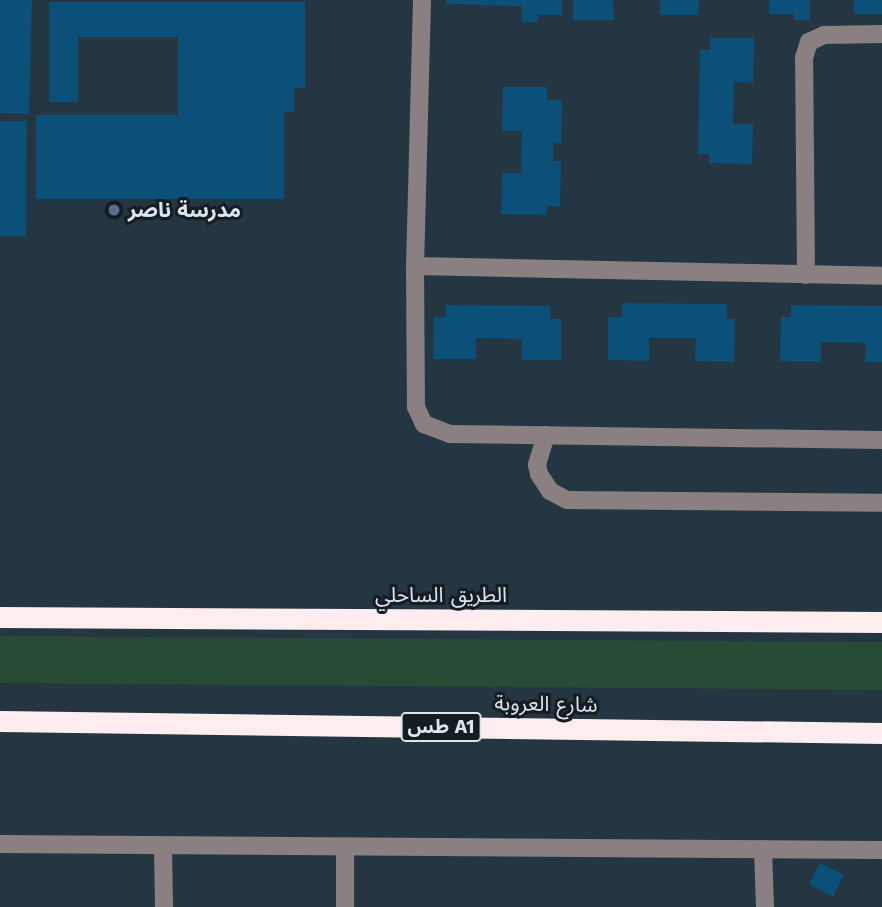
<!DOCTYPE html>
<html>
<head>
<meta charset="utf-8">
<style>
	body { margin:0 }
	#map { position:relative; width:882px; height:907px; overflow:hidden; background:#253643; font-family:"Work Sans","Noto Sans Arabic",sans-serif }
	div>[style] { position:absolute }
	.green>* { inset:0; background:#274b34 }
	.building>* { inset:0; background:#0a5078 }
	.minor>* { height:18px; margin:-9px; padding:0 9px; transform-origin:9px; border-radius:9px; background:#8b8081 }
	.highway>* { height:21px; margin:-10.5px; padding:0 10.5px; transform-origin:10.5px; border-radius:10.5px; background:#feedef }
	.dots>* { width:19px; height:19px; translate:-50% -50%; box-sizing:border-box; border:4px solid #151c22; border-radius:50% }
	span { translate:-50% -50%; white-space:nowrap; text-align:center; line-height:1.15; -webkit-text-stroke:6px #151c22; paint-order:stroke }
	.shield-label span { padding:2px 5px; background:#151c22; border:2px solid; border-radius:5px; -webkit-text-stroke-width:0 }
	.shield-label { font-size:19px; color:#dbe5ee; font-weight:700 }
	.poi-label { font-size:21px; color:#dbe5ee; font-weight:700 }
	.left { translate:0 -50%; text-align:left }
	.street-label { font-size:21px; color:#dbe5ee }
</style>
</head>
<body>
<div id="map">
	<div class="green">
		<i style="clip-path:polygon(0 636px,882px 642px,882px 690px,0 683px)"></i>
	</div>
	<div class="building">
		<i style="clip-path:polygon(0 0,32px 0,29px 114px,0 113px)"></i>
		<i style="clip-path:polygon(446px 0,562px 0,562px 15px,538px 15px,538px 22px,522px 22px,522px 6px,446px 4px)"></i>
		<i style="clip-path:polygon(573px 0,613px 0,614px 20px,573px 20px)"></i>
		<i style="clip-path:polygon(660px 0,699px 0,699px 15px,660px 15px)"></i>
		<i style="clip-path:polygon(769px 0,810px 0,810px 20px,794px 20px,794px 14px,769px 14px)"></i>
		<i style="clip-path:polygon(854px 0,882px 0,882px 14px,854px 14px)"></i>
		<i style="clip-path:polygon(49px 2px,305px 2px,305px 88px,294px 88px,294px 112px,284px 112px,284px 199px,36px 199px,36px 115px,178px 115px,178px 37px,78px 37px,78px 102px,49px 102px)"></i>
		<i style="clip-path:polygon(710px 38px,754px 38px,753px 83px,734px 82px,733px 124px,753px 124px,752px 164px,709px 163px,709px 154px,698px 154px,700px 50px,710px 50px)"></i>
		<i style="clip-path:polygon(503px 87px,547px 87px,547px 100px,562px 100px,561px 144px,553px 143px,553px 161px,561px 161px,560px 207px,547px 206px,547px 215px,501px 214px,502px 173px,521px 173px,522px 131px,502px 131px)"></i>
		<i style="clip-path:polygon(0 121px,27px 121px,26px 236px,0 236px)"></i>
		<i style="clip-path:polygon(622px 303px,727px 304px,727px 319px,735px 319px,734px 362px,695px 361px,696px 338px,649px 338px,649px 361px,608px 360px,608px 317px,622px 317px)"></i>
		<i style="clip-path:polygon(446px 305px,550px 306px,550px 319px,561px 319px,561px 360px,522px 360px,522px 339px,476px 338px,476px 359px,433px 359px,434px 317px,446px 317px)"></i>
		<i style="clip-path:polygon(791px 305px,882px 306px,882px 362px,865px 362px,866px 343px,821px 342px,821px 362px,780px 361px,781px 317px,791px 317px)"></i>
		<i style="clip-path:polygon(820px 863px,844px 875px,833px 897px,809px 884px)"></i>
	</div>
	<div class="minor">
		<i style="left:422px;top:0;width:266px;rotate:91.5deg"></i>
		<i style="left:415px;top:266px;width:141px;rotate:89.6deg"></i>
		<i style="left:416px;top:407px;width:19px;rotate:65deg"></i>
		<i style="left:424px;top:424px;width:28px;rotate:21deg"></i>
		<i style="left:450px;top:434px;width:432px;rotate:0.8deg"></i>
		<i style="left:415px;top:266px;width:467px;rotate:1.2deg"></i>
		<i style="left:806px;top:275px;width:217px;rotate:-90.5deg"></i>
		<i style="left:804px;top:58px;width:17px;rotate:-73deg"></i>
		<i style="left:809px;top:42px;width:17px;rotate:-25deg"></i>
		<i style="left:824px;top:35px;width:58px;rotate:-1deg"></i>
		<i style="left:546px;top:435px;width:31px;rotate:107deg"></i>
		<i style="left:537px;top:465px;width:9px;rotate:77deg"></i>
		<i style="left:539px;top:474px;width:20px;rotate:57deg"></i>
		<i style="left:550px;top:491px;width:19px;rotate:28deg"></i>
		<i style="left:567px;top:500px;width:315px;rotate:0.5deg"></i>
		<i style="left:0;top:844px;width:882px;rotate:0.39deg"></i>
		<i style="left:345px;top:847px;width:60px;rotate:90deg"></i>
		<i style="left:163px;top:848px;width:59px;rotate:89deg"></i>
		<i style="left:763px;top:849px;width:58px;rotate:88deg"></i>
	</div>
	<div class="highway">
		<i style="left:0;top:617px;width:882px;rotate:0.32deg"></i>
		<i style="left:0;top:721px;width:882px;rotate:0.78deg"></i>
	</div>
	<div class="dots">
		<i style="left:114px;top:210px;background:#5c6f8a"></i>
	</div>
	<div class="shield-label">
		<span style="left:441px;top:727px">طس A1</span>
	</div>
	<div class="poi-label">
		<span class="left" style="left:128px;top:210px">مدرسة ناصر</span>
	</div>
	<div class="street-label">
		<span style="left:441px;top:595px">الطريق الساحلي</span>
		<span style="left:546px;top:704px;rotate:1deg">شارع العروبة</span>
	</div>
</div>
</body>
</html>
